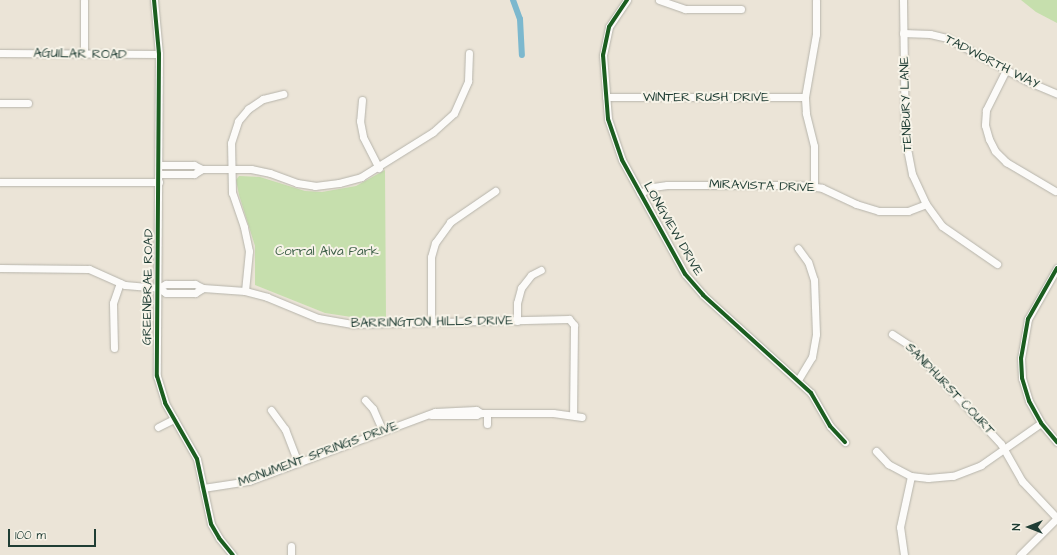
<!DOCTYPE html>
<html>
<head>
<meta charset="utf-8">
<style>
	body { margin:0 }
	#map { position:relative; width:1057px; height:555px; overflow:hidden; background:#ebe4d7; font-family:"Architects Daughter",sans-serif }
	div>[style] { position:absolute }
	.green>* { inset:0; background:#c6dfad }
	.canal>* { height:6px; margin:-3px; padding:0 3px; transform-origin:3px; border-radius:3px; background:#7cb8ce }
	.roads { filter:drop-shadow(0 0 1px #b6b4ab) drop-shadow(0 0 1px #b6b4ab) }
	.minor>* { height:7px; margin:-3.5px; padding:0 3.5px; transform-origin:3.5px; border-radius:3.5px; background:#fcfbf9 }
	.cycleway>* { height:4px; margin:-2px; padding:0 2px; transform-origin:2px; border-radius:2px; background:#1b5e20 }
	span { translate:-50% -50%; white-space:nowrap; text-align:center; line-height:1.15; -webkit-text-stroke:4px #f7f3e8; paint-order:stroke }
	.street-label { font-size:13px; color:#1f3d34 }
	.park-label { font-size:13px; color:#3a5d45 }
	.north { position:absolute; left:1009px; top:507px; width:40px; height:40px; -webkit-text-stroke:3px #f7f3e8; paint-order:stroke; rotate:270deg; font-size:11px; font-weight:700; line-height:16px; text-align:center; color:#1f3d34 }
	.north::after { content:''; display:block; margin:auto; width:14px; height:18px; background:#1f3d34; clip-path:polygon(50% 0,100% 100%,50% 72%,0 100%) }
	.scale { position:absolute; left:8px; top:529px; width:88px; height:18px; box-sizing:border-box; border:2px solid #1f3d34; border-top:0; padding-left:5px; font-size:12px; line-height:14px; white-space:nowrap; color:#1f3d34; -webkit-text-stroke:3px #f7f3e8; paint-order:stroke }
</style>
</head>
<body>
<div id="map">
	<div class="green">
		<i style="clip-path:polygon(1021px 0,1057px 0,1057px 23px,1036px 12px)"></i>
		<i style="clip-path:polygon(385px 170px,386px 317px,358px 318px,325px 313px,255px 285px,255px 246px,239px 195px,236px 180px,239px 176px,260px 177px,305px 191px,322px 192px,356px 186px)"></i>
	</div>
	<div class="canal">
		<i style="left:513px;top:0;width:20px;rotate:70deg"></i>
		<i style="left:520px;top:19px;width:36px;rotate:87deg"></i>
	</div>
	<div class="roads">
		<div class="minor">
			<i style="left:84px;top:0;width:54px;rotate:90deg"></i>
			<i style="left:154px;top:0;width:54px;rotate:84.7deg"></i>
			<i style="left:159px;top:54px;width:322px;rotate:90.4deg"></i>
			<i style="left:157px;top:376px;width:28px;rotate:73deg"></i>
			<i style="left:165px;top:403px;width:64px;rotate:60.3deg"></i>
			<i style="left:197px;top:459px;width:66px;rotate:77.8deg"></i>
			<i style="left:211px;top:524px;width:16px;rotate:60deg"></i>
			<i style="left:219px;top:538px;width:22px;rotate:51deg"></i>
			<i style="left:627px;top:0;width:32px;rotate:124deg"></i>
			<i style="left:609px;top:27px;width:29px;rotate:102deg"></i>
			<i style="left:603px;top:55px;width:64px;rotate:85.5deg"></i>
			<i style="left:608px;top:119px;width:43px;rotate:71.1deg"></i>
			<i style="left:622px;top:160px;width:130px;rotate:61.1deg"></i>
			<i style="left:685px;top:274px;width:28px;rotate:49deg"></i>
			<i style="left:703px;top:295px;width:146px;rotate:42.2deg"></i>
			<i style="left:811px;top:393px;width:38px;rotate:60deg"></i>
			<i style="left:830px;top:426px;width:22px;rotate:47deg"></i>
			<i style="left:659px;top:0;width:28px;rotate:19deg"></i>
			<i style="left:685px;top:9px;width:56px"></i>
			<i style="left:903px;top:0;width:138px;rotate:89.2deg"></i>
			<i style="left:905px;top:138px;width:37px;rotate:79deg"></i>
			<i style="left:912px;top:174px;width:33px;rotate:65deg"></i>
			<i style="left:926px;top:204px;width:27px;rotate:54deg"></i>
			<i style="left:942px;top:226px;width:67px;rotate:34.6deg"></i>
			<i style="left:903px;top:33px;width:27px;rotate:2deg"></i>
			<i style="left:930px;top:34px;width:17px;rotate:13deg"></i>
			<i style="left:947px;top:38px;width:91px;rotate:28.3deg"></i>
			<i style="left:1027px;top:81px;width:33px;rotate:23deg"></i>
			<i style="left:0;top:53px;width:159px;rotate:0.4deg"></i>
			<i style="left:1006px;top:70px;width:45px;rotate:116.6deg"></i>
			<i style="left:986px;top:110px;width:15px;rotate:94deg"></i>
			<i style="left:985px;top:125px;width:15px;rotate:74deg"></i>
			<i style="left:989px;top:139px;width:13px;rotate:63deg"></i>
			<i style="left:995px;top:151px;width:16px;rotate:45deg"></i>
			<i style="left:1006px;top:162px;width:57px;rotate:30.6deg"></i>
			<i style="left:606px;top:97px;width:199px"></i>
			<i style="left:362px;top:100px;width:21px;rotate:95deg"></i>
			<i style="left:360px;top:121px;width:16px;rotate:79deg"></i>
			<i style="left:363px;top:137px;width:35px;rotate:63deg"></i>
			<i style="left:0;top:103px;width:28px"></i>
			<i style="left:159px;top:165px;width:35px"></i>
			<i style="left:194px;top:165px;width:9px;rotate:27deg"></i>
			<i style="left:159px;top:174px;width:35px"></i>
			<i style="left:194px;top:174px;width:9px;rotate:-32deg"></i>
			<i style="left:202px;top:169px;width:49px"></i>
			<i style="left:251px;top:169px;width:19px;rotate:12deg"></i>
			<i style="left:270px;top:173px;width:29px;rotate:20deg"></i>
			<i style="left:297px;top:183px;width:18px;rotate:9deg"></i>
			<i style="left:315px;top:186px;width:24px;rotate:-7deg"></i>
			<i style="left:339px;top:183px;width:23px;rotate:-15deg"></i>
			<i style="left:361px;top:177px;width:85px;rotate:-32deg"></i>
			<i style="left:433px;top:132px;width:28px;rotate:-42deg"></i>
			<i style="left:454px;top:113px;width:35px;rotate:-66deg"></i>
			<i style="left:468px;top:81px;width:28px;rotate:-88deg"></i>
			<i style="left:0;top:182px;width:159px"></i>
			<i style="left:814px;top:186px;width:40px;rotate:-90deg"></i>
			<i style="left:814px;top:146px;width:34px;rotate:-104deg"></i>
			<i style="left:806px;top:113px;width:16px;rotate:-94deg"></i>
			<i style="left:805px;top:97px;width:64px;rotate:-80.1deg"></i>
			<i style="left:816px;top:34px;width:34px;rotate:-90deg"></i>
			<i style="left:640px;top:193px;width:14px;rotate:-25deg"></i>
			<i style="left:653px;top:187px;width:14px;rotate:-8deg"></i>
			<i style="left:667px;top:185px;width:132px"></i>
			<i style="left:799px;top:185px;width:23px;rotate:7deg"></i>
			<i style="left:822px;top:188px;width:38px;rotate:25deg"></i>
			<i style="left:856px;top:204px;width:24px;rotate:17deg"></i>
			<i style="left:879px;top:211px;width:29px"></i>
			<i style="left:908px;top:211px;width:19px;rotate:-21deg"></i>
			<i style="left:0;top:268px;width:89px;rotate:0.6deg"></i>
			<i style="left:89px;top:269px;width:39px;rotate:24deg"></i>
			<i style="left:125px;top:285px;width:33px;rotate:5deg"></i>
			<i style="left:158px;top:288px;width:9px;rotate:32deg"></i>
			<i style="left:166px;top:293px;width:29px"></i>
			<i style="left:195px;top:293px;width:9px;rotate:-32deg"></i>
			<i style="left:1057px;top:268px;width:59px;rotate:119.6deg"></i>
			<i style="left:1028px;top:319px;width:40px;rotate:100deg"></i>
			<i style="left:1021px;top:358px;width:20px;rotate:87deg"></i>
			<i style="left:1022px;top:378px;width:24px;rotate:73deg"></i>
			<i style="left:1029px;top:401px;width:25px;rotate:61deg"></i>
			<i style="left:1041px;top:423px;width:25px;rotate:50deg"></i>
			<i style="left:158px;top:288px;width:9px;rotate:-27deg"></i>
			<i style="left:166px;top:284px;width:29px"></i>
			<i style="left:195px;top:284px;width:9px;rotate:27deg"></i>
			<i style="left:203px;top:288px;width:42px;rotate:4.1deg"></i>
			<i style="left:245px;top:291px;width:23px;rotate:15deg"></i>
			<i style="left:267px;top:297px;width:55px;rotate:22.4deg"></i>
			<i style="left:318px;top:318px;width:36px;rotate:10deg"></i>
			<i style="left:353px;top:324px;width:216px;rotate:-1.3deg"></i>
			<i style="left:569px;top:319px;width:8px;rotate:50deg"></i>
			<i style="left:574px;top:325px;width:90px;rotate:90.6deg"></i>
			<i style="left:245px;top:291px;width:40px;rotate:-84.3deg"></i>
			<i style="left:249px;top:251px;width:25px;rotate:-102deg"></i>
			<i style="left:244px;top:227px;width:36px;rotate:-109deg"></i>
			<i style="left:232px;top:193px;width:50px;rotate:-91.1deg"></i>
			<i style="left:231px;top:143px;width:23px;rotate:-72deg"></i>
			<i style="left:238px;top:121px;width:16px;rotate:-50deg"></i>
			<i style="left:248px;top:109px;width:18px;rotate:-34deg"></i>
			<i style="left:263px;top:99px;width:21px;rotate:-14deg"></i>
			<i style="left:431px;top:321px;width:64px;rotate:-90deg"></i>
			<i style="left:431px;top:257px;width:15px;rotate:-74deg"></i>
			<i style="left:435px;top:243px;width:26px;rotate:-54deg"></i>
			<i style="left:450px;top:222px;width:55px;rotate:-34.6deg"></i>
			<i style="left:517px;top:321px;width:18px;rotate:-90deg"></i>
			<i style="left:517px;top:303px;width:16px;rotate:-75deg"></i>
			<i style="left:521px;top:288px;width:16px;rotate:-52deg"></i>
			<i style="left:531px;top:275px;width:11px;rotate:-27deg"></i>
			<i style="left:892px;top:334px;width:20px;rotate:33deg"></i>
			<i style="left:909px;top:345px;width:135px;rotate:47.1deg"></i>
			<i style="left:1001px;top:444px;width:43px;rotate:60.4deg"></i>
			<i style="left:1022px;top:481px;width:51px;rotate:46.6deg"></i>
			<i style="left:114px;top:348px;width:45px;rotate:-91.3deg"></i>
			<i style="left:113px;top:303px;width:21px;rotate:-71deg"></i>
			<i style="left:798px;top:380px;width:27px;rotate:-59deg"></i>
			<i style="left:812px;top:357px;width:23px;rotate:-80deg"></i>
			<i style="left:816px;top:334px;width:54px;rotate:-92.1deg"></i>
			<i style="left:814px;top:280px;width:19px;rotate:-108deg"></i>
			<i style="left:808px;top:262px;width:17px;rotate:-126deg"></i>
			<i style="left:365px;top:400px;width:12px;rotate:48deg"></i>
			<i style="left:373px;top:409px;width:24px;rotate:66deg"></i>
			<i style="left:271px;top:410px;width:24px;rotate:54deg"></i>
			<i style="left:285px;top:429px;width:36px;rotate:69deg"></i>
			<i style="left:487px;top:413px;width:11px;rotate:90deg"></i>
			<i style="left:431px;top:415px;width:45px"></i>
			<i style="left:476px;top:415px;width:5px;rotate:-22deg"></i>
			<i style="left:158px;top:427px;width:18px;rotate:-27deg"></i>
			<i style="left:876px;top:451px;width:18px;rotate:47deg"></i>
			<i style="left:888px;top:464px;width:26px;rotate:28deg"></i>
			<i style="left:911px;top:476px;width:17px;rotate:7deg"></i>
			<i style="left:928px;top:478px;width:25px;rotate:-5deg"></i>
			<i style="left:953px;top:476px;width:30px;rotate:-21deg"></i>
			<i style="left:981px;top:465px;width:73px;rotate:-35deg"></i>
			<i style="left:203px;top:488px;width:47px;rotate:-8.7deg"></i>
			<i style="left:249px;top:481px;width:198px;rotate:-20.4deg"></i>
			<i style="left:435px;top:412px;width:41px;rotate:-2.8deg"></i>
			<i style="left:476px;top:410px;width:6px;rotate:31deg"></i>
			<i style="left:481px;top:413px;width:72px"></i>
			<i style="left:553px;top:413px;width:29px;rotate:8deg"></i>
			<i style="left:291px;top:555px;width:9px;rotate:-90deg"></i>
			<i style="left:904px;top:555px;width:28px;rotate:-98deg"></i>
			<i style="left:900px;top:527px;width:52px;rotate:-77.8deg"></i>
			<i style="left:1020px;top:555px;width:52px;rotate:-45deg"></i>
		</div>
	</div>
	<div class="cycleway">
		<i style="left:154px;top:0;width:54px;rotate:84.7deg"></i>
		<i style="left:159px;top:54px;width:322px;rotate:90.4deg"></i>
		<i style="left:157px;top:376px;width:28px;rotate:73deg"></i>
		<i style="left:165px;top:403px;width:64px;rotate:60.3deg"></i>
		<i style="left:197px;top:459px;width:66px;rotate:77.8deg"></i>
		<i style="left:211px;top:524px;width:16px;rotate:60deg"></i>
		<i style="left:219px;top:538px;width:22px;rotate:51deg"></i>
		<i style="left:627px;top:0;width:32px;rotate:124deg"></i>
		<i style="left:609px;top:27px;width:29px;rotate:102deg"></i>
		<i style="left:603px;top:55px;width:64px;rotate:85.5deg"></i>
		<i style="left:608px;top:119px;width:43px;rotate:71.1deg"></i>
		<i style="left:622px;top:160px;width:130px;rotate:61.1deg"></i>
		<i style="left:685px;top:274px;width:28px;rotate:49deg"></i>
		<i style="left:703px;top:295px;width:146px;rotate:42.2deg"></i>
		<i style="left:811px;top:393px;width:38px;rotate:60deg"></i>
		<i style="left:830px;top:426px;width:22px;rotate:47deg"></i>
		<i style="left:1057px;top:268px;width:59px;rotate:119.6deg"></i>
		<i style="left:1028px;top:319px;width:40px;rotate:100deg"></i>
		<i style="left:1021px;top:358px;width:20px;rotate:87deg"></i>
		<i style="left:1022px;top:378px;width:24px;rotate:73deg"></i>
		<i style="left:1029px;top:401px;width:25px;rotate:61deg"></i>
		<i style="left:1041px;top:423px;width:25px;rotate:50deg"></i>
	</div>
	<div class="street-label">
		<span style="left:80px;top:54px;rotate:1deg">AGUILAR ROAD</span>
		<span style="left:992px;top:62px;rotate:27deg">TADWORTH WAY</span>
		<span style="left:706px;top:97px">WINTER RUSH DRIVE</span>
		<span style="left:906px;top:104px;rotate:-92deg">TENBURY LANE</span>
		<span style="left:762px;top:186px;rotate:2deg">MIRAVISTA DRIVE</span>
		<span style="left:673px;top:229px;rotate:60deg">LONGVIEW DRIVE</span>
		<span style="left:148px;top:287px;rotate:-89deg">GREENBRAE ROAD</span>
		<span style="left:432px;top:322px;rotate:-1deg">BARRINGTON HILLS DRIVE</span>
		<span style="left:950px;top:389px;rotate:46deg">SANDHURST COURT</span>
		<span style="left:318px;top:454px;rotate:-20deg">MONUMENT SPRINGS DRIVE</span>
	</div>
	<div class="park-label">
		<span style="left:327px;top:251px">Corral Alva Park</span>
	</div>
	<div class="north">N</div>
	<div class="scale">100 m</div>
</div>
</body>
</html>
